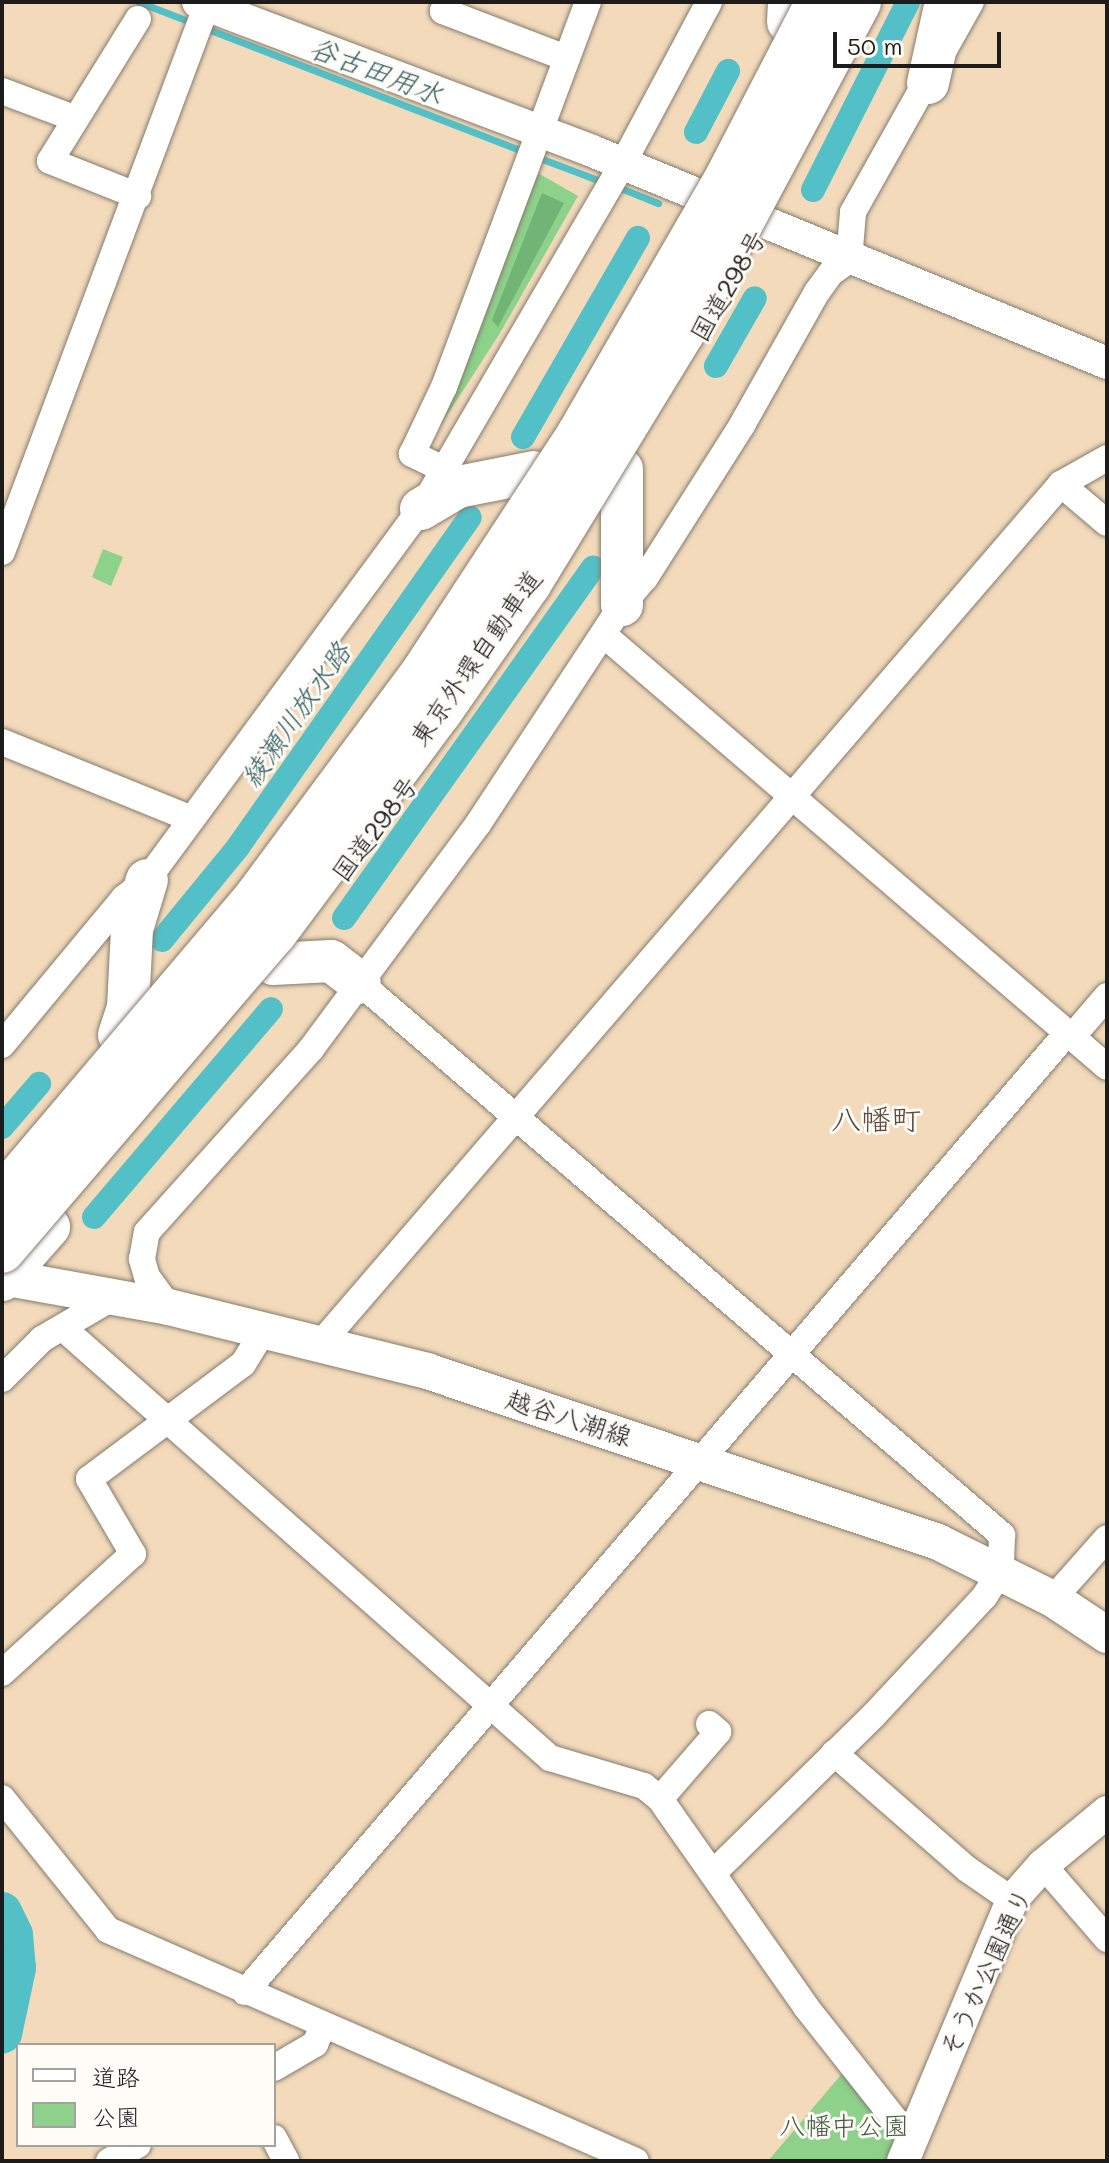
<!DOCTYPE html>
<html>
<head>
<meta charset="utf-8">
<style>
	body { margin:0 }
	#map { position:relative; width:1109px; height:2163px; overflow:hidden; background:#f2dabb; font-family:Mali,"Klee One",sans-serif }
	div>[style] { position:absolute }
	.green>* { inset:0; background:#8dd18a }
	.forest>* { inset:0; background:#72b376 }
	.stream>* { height:7px; margin:-3.5px; padding:0 3.5px; transform-origin:3.5px; border-radius:3.5px; background:#52c0c6 }
	.canal>* { height:24px; margin:-12px; padding:0 12px; transform-origin:12px; border-radius:12px; background:#52c0c6 }
	.river>* { height:40px; margin:-20px; padding:0 20px; transform-origin:20px; border-radius:20px; background:#52c0c6 }
	.roads { filter:drop-shadow(0 0 2px #877b6c) drop-shadow(0 0 2px #877b6c) }
	.minor>* { height:26px; margin:-13px; padding:0 13px; transform-origin:13px; border-radius:13px; background:#fff }
	.tertiary>* { height:32px; margin:-16px; padding:0 16px; transform-origin:16px; border-radius:16px; background:#fff }
	.secondary>* { height:36px; margin:-18px; padding:0 18px; transform-origin:18px; border-radius:18px; background:#fff }
	.trunk>* { height:42px; margin:-21px; padding:0 21px; transform-origin:21px; border-radius:21px; background:#fff }
	.bridges { filter:drop-shadow(0 0 2px #877b6c) drop-shadow(0 0 2px #877b6c) }
	.motorway-bridge>* { height:44px; margin:-22px; padding:0 22px; transform-origin:22px; border-radius:22px; background:#fff }
	span { translate:-50% -50%; white-space:nowrap; text-align:center; line-height:1.15; -webkit-text-stroke:6px #fdfcf7; paint-order:stroke }
	.street-label { font-size:26px; color:#1c1c1c }
	.park-label { font-size:26px; color:#445b42 }
	.water-label { font-size:28px; color:#325e60; font-style:italic }
	.quarter-label { font-size:30px; color:#5e483f }
	.frame { position:absolute; inset:0; border:4px solid #1c1c1c; pointer-events:none }
	.legend { position:absolute; left:16px; top:2043px; width:260px; height:104px; box-sizing:border-box; background:#fdfcf7; border:2px solid #a3a29f; margin:0; padding:10px 14px; list-style:none; font-size:24px; color:#1c1c1c }
	.legend li { display:flex; align-items:center; gap:16px; height:40px }
	.legend b { width:40px; border:2px solid #a3a29f }
	.scale { position:absolute; left:833px; top:32px; width:168px; height:36px; box-sizing:border-box; border:4px solid #1c1c1c; border-top:0; padding-left:10px; font-size:24px; line-height:28px; white-space:nowrap; color:#1c1c1c; -webkit-text-stroke:6px #fdfcf7; paint-order:stroke }
</style>
</head>
<body>
<div id="map">
	<div class="green">
		<i style="clip-path:polygon(538px 173px,578px 196px,500px 333px,430px 442px)"></i>
		<i style="clip-path:polygon(103px 549px,123px 557px,111px 586px,92px 577px)"></i>
		<i style="clip-path:polygon(845px 2070px,899px 2139px,889px 2161px,768px 2161px)"></i>
	</div>
	<div class="forest">
		<i style="clip-path:polygon(542px 193px,564px 203px,498px 327px,492px 320px)"></i>
	</div>
	<div class="stream">
		<i style="left:139px;top:2px;width:58px;rotate:21.3deg"></i>
		<i style="left:205px;top:28px;width:343px;rotate:21.2deg"></i>
		<i style="left:537px;top:157px;width:65px;rotate:20.7deg"></i>
		<i style="left:623px;top:189px;width:38px;rotate:22deg"></i>
	</div>
	<div class="canal">
		<i style="left:696px;top:132px;width:69px;rotate:-62.3deg"></i>
		<i style="left:813px;top:190px;width:211px;rotate:-63.2deg"></i>
		<i style="left:716px;top:366px;width:78px;rotate:-60.2deg"></i>
		<i style="left:523px;top:437px;width:230px;rotate:-60deg"></i>
		<i style="left:344px;top:918px;width:430px;rotate:-54.6deg"></i>
		<i style="left:162px;top:940px;width:120px;rotate:-50.7deg"></i>
		<i style="left:238px;top:847px;width:403px;rotate:-54.9deg"></i>
		<i style="left:2px;top:1127px;width:57px;rotate:-49.3deg"></i>
		<i style="left:94px;top:1217px;width:273px;rotate:-49.6deg"></i>
	</div>
	<div class="river">
		<i style="left:2px;top:1912px;width:25px;rotate:64deg"></i>
		<i style="left:13px;top:1935px;width:33px;rotate:85deg"></i>
		<i style="left:16px;top:1968px;width:67px;rotate:102deg"></i>
	</div>
	<div class="roads">
		<div class="minor">
			<i style="left:447px;top:2px;width:10px;rotate:114deg"></i>
			<i style="left:443px;top:11px;width:132px;rotate:20.9deg"></i>
			<i style="left:138px;top:19px;width:167px;rotate:121.8deg"></i>
			<i style="left:50px;top:161px;width:95px;rotate:21.7deg"></i>
			<i style="left:2px;top:91px;width:77px;rotate:20.6deg"></i>
			<i style="left:445px;top:470px;width:37px;rotate:-154deg"></i>
			<i style="left:412px;top:454px;width:74px;rotate:-64.5deg"></i>
			<i style="left:444px;top:387px;width:411px;rotate:-69.5deg"></i>
			<i style="left:1061px;top:484px;width:60px;rotate:40.3deg"></i>
			<i style="left:2px;top:552px;width:587px;rotate:-69.47deg"></i>
			<i style="left:604px;top:635px;width:663px;rotate:40.66deg"></i>
			<i style="left:2px;top:742px;width:202px;rotate:22.1deg"></i>
			<i style="left:360px;top:983px;width:847px;rotate:40.69deg"></i>
			<i style="left:1002px;top:1535px;width:36px;rotate:92deg"></i>
			<i style="left:1001px;top:1571px;width:30px;rotate:123deg"></i>
			<i style="left:985px;top:1596px;width:164px;rotate:133deg"></i>
			<i style="left:873px;top:1716px;width:224px;rotate:135.5deg"></i>
			<i style="left:1072px;top:1037px;width:54px;rotate:-49.5deg"></i>
			<i style="left:2px;top:1045px;width:191px;rotate:-50.3deg"></i>
			<i style="left:124px;top:898px;width:29px;rotate:-38deg"></i>
			<i style="left:147px;top:880px;width:461px;rotate:-53.6deg"></i>
			<i style="left:421px;top:509px;width:396px;rotate:-59.7deg"></i>
			<i style="left:621px;top:167px;width:187px;rotate:-61.9deg"></i>
			<i style="left:169px;top:1307px;width:37px;rotate:-126deg"></i>
			<i style="left:147px;top:1277px;width:19px;rotate:-106deg"></i>
			<i style="left:142px;top:1259px;width:27px;rotate:-80deg"></i>
			<i style="left:147px;top:1232px;width:246px;rotate:-48.1deg"></i>
			<i style="left:311px;top:1049px;width:82px;rotate:-53.4deg"></i>
			<i style="left:360px;top:983px;width:198px;rotate:-53.4deg"></i>
			<i style="left:478px;top:824px;width:262px;rotate:-56.7deg"></i>
			<i style="left:622px;top:605px;width:35px;rotate:-50deg"></i>
			<i style="left:645px;top:578px;width:181px;rotate:-57.6deg"></i>
			<i style="left:742px;top:425px;width:153px;rotate:-60.6deg"></i>
			<i style="left:817px;top:292px;width:24px;rotate:-54deg"></i>
			<i style="left:831px;top:273px;width:22px;rotate:-36deg"></i>
			<i style="left:849px;top:260px;width:48px;rotate:-85.2deg"></i>
			<i style="left:853px;top:212px;width:241px;rotate:-60.7deg"></i>
			<i style="left:63px;top:1328px;width:650px;rotate:41.44deg"></i>
			<i style="left:550px;top:1758px;width:98px;rotate:16.6deg"></i>
			<i style="left:644px;top:1786px;width:21px;rotate:39deg"></i>
			<i style="left:660px;top:1799px;width:254px;rotate:54.9deg"></i>
			<i style="left:806px;top:2007px;width:145px;rotate:51.7deg"></i>
			<i style="left:896px;top:2121px;width:22px;rotate:27deg"></i>
			<i style="left:322px;top:1342px;width:1132px;rotate:-49.26deg"></i>
			<i style="left:1061px;top:484px;width:53px;rotate:-29.5deg"></i>
			<i style="left:2px;top:1379px;width:57px;rotate:-45deg"></i>
			<i style="left:42px;top:1339px;width:87px;rotate:-30.4deg"></i>
			<i style="left:1053px;top:1599px;width:81px;rotate:-48.5deg"></i>
			<i style="left:2px;top:1673px;width:177px;rotate:-42.3deg"></i>
			<i style="left:133px;top:1554px;width:87px;rotate:-120.4deg"></i>
			<i style="left:89px;top:1479px;width:192px;rotate:-36.8deg"></i>
			<i style="left:243px;top:1364px;width:42px;rotate:-58.6deg"></i>
			<i style="left:834px;top:1753px;width:176px;rotate:41.1deg"></i>
			<i style="left:967px;top:1869px;width:55px;rotate:34.6deg"></i>
			<i style="left:2px;top:1798px;width:169px;rotate:51.2deg"></i>
			<i style="left:108px;top:1930px;width:576px;rotate:23.63deg"></i>
			<i style="left:660px;top:1799px;width:89px;rotate:-49.1deg"></i>
			<i style="left:718px;top:1732px;width:12px;rotate:-138deg"></i>
			<i style="left:1043px;top:1865px;width:98px;rotate:49.1deg"></i>
			<i style="left:245px;top:1992px;width:1263px;rotate:-49.4deg"></i>
			<i style="left:274px;top:2068px;width:48px;rotate:-30.3deg"></i>
			<i style="left:315px;top:2044px;width:20px;rotate:-66deg"></i>
			<i style="left:274px;top:2138px;width:26px;rotate:62deg"></i>
			<i style="left:109px;top:2161px;width:33px;rotate:-29deg"></i>
		</div>
		<div class="tertiary">
			<i style="left:198px;top:2px;width:421px;rotate:20.7deg"></i>
			<i style="left:592px;top:151px;width:557px;rotate:22.37deg"></i>
			<i style="left:903px;top:2161px;width:283px;rotate:-67.3deg"></i>
			<i style="left:1012px;top:1900px;width:47px;rotate:-48.5deg"></i>
			<i style="left:1043px;top:1865px;width:83px;rotate:-39.6deg"></i>
		</div>
		<div class="secondary">
			<i style="left:2px;top:1277px;width:170px;rotate:10.2deg"></i>
			<i style="left:169px;top:1307px;width:266px;rotate:13.9deg"></i>
			<i style="left:427px;top:1371px;width:539px;rotate:18.5deg"></i>
			<i style="left:938px;top:1542px;width:128px;rotate:26.4deg"></i>
			<i style="left:1053px;top:1599px;width:65px;rotate:33.7deg"></i>
		</div>
		<div class="trunk">
			<i style="left:788px;top:22px;width:20px;rotate:-87deg"></i>
			<i style="left:928px;top:83px;width:83px;rotate:-77.5deg"></i>
			<i style="left:421px;top:509px;width:43px;rotate:-30.7deg"></i>
			<i style="left:458px;top:487px;width:77px;rotate:-11.2deg"></i>
			<i style="left:622px;top:605px;width:136px;rotate:-90deg"></i>
			<i style="left:273px;top:964px;width:58px;rotate:-3deg"></i>
			<i style="left:331px;top:961px;width:36px;rotate:37deg"></i>
			<i style="left:119px;top:1035px;width:28px;rotate:-72deg"></i>
			<i style="left:128px;top:1008px;width:79px;rotate:-87.1deg"></i>
			<i style="left:132px;top:929px;width:51px;rotate:-73deg"></i>
			<i style="left:2px;top:1280px;width:71px;rotate:-48.4deg"></i>
		</div>
	</div>
	<div class="bridges">
		<div class="motorway-bridge">
			<i style="left:2px;top:1197px;width:394px;rotate:-49.7deg"></i>
			<i style="left:257px;top:896px;width:280px;rotate:-53.4deg"></i>
			<i style="left:424px;top:671px;width:283px;rotate:-56.8deg"></i>
			<i style="left:579px;top:434px;width:290px;rotate:-60deg"></i>
			<i style="left:724px;top:183px;width:204px;rotate:-62.6deg"></i>
			<i style="left:2px;top:1251px;width:419px;rotate:-49.4deg"></i>
			<i style="left:275px;top:933px;width:276px;rotate:-53.3deg"></i>
			<i style="left:440px;top:712px;width:156px;rotate:-55.2deg"></i>
			<i style="left:529px;top:584px;width:295px;rotate:-58.6deg"></i>
			<i style="left:683px;top:332px;width:374px;rotate:-61.9deg"></i>
		</div>
	</div>
	<div class="street-label">
		<span style="left:728px;top:286px;rotate:-60deg">国道298号</span>
		<span style="left:476px;top:658px;rotate:-55deg">東京外環自動車道</span>
		<span style="left:375px;top:829px;rotate:-53deg">国道298号</span>
		<span style="left:569px;top:1418px;rotate:18deg">越谷八潮線</span>
		<span style="left:986px;top:1972px;rotate:-65deg">そうか公園通り</span>
	</div>
	<div class="park-label">
		<span style="left:844px;top:2126px">八幡中公園</span>
	</div>
	<div class="water-label">
		<span style="left:377px;top:70px;rotate:21deg">谷古田用水</span>
		<span style="left:295px;top:714px;rotate:-55deg">綾瀬川放水路</span>
	</div>
	<div class="quarter-label">
		<span style="left:876px;top:1118px">八幡町</span>
	</div>
	<div class="frame"></div>
	<ul class="legend">
	<li><b style="height:10px;background:#fff"></b>道路</li>
	<li><b style="height:22px;background:#8dd18a"></b>公園</li>
	</ul>
	<div class="scale">50 m</div>
</div>
</body>
</html>
